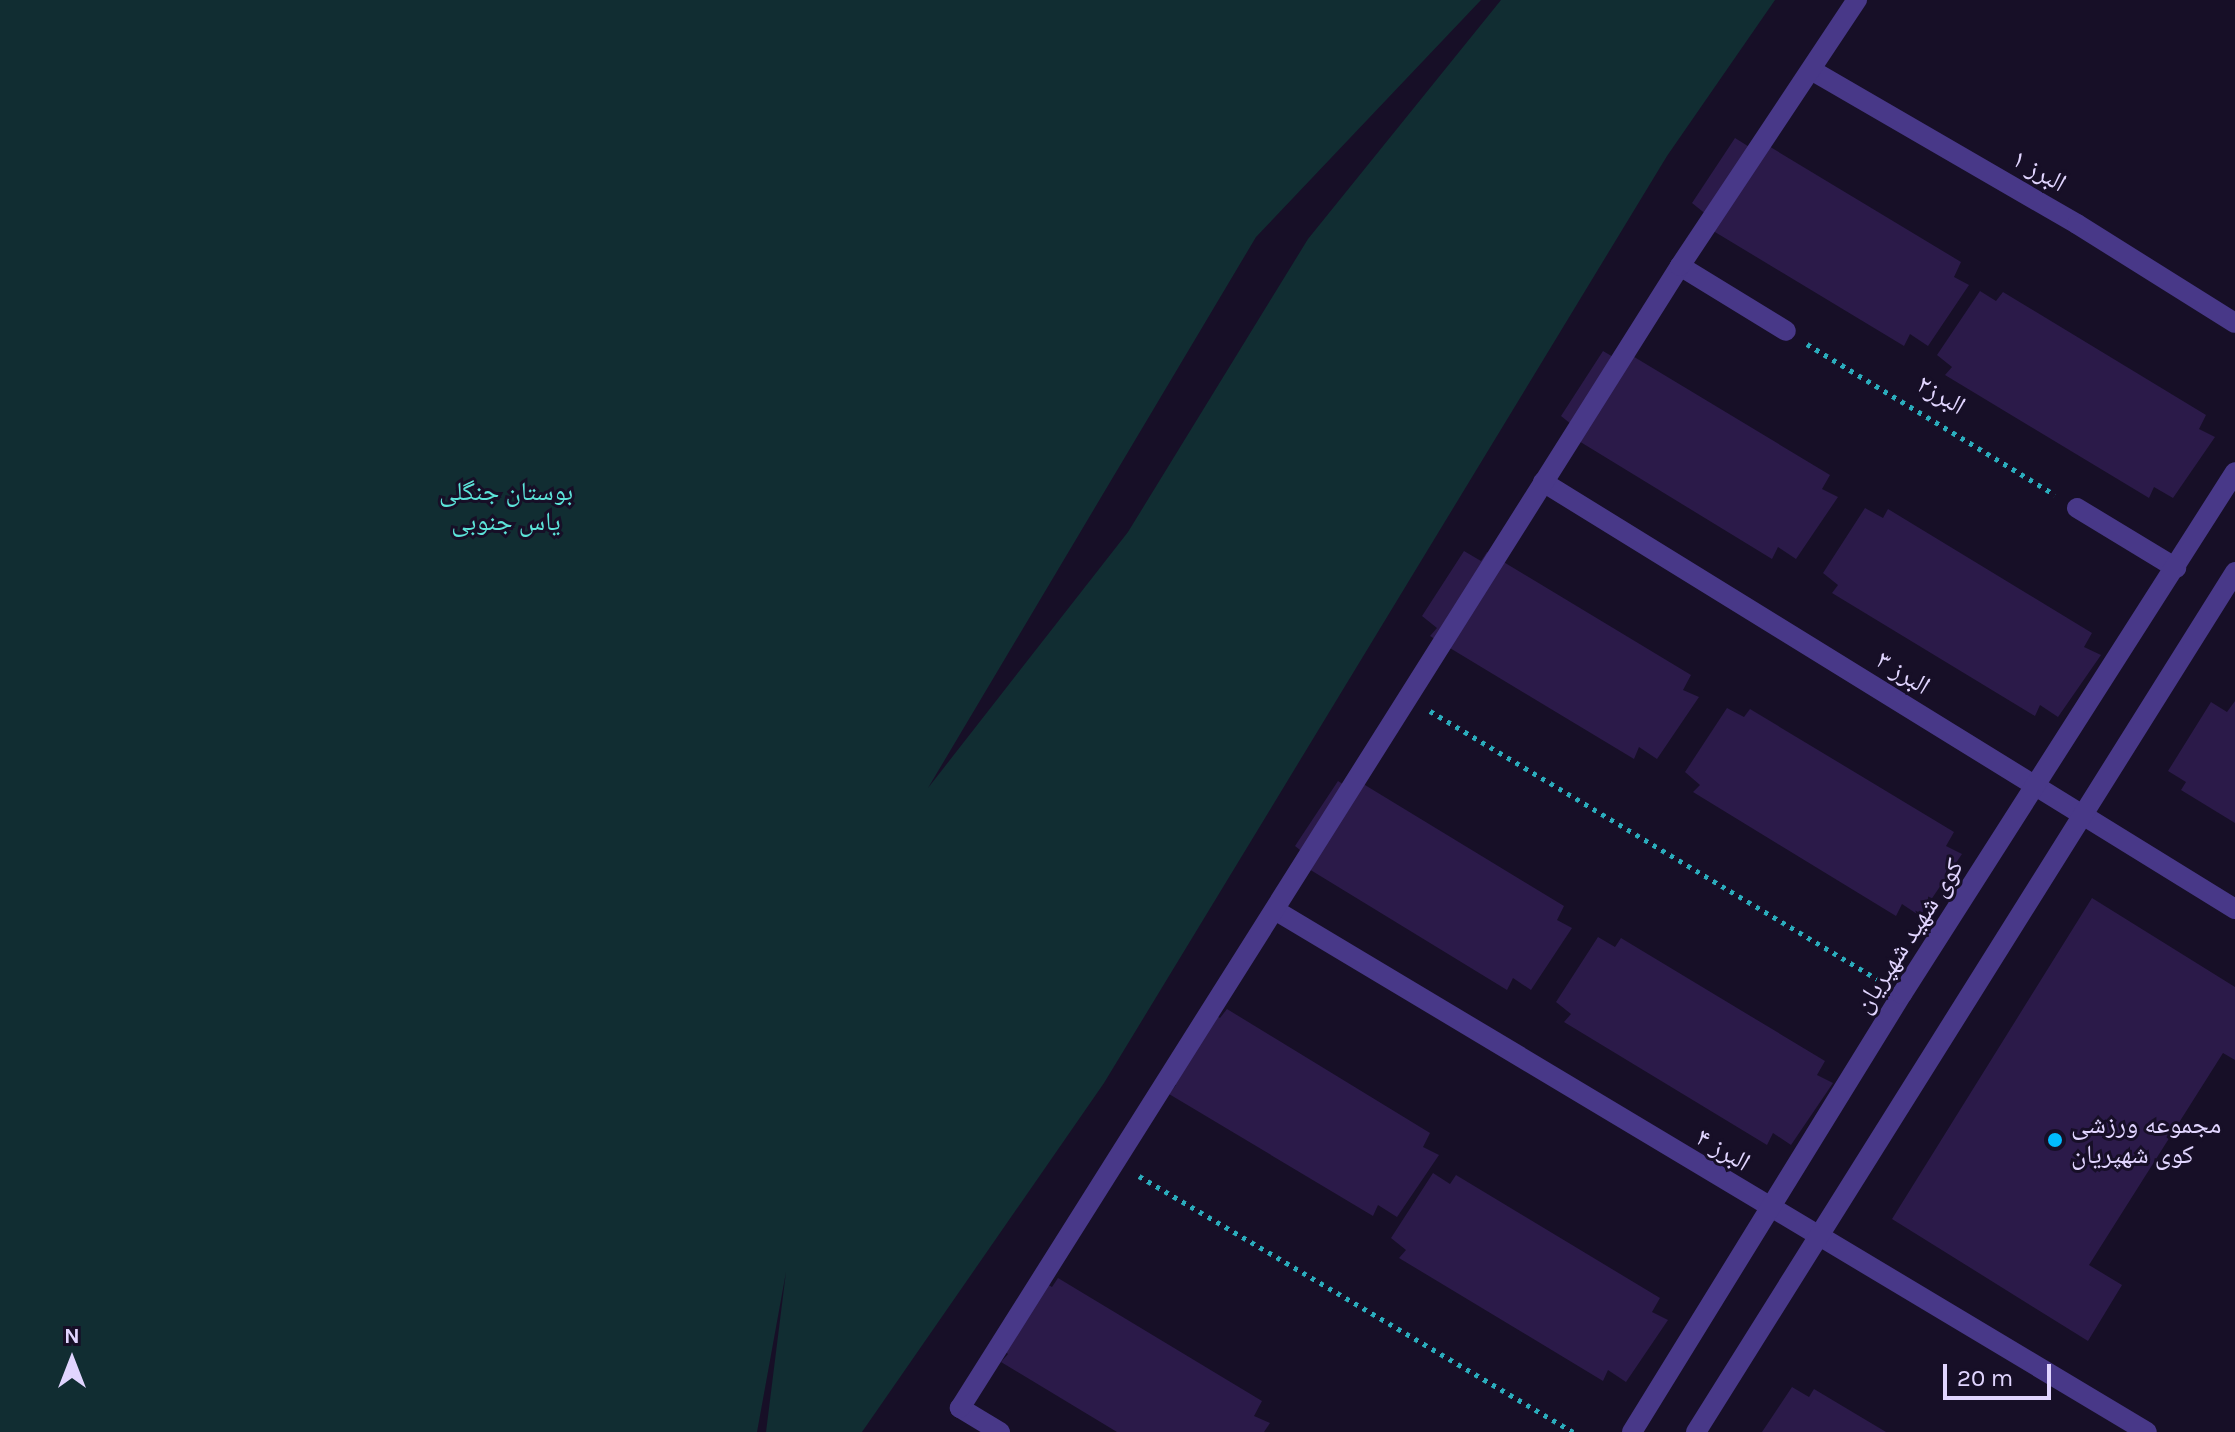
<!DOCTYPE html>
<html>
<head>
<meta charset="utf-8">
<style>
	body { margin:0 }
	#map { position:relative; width:2235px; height:1432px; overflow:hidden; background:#170f27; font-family:Karla,"Noto Naskh Arabic",sans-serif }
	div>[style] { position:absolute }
	.green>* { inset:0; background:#112d32 }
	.building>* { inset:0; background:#2b1a49 }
	.path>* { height:5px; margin-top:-2.5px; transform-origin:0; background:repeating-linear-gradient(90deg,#2badbd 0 4px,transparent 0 10px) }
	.minor>* { height:20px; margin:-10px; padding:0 10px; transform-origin:10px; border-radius:10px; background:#483888 }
	.dots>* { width:22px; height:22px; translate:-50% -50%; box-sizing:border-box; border:4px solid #170f27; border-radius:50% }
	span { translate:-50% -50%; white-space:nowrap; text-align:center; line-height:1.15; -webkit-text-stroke:6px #170f27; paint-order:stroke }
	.street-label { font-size:26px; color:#e1d5ff }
	.park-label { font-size:26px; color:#5ce4d9 }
	.poi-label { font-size:26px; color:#e1d5ff }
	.left { translate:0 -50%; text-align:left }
	.north { position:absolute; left:32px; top:1320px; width:80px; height:80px; -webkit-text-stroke:6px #170f27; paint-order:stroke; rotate:0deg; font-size:22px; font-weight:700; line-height:32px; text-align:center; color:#e1d5ff }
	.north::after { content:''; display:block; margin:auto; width:28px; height:36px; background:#e1d5ff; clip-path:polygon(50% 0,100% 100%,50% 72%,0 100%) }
	.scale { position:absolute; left:1943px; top:1364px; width:108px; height:36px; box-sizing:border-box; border:4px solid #e1d5ff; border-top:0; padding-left:10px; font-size:24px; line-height:28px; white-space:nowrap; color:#e1d5ff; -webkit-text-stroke:6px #170f27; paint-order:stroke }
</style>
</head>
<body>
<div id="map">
	<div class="green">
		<i style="clip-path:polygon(0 0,1481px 0,1256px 237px,928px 788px,1128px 532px,1308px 239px,1501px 0,1775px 0,1667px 156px,1104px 1083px,862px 1432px,766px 1432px,786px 1272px,757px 1432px,0 1432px)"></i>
	</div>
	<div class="building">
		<i style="clip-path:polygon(1735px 138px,1751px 148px,1757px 139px,1961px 262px,1954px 277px,1969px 285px,1928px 346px,1910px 334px,1904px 346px,1700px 223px,1707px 215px,1692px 203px)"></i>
		<i style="clip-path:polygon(1980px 291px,1996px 301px,2003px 292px,2206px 415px,2199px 429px,2215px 437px,2173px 498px,2154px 487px,2149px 498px,1945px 375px,1952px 367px,1937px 355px)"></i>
		<i style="clip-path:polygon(1603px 351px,1620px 361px,1626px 352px,1830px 475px,1822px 489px,1838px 497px,1796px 559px,1778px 547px,1772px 559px,1569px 435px,1576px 428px,1561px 416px)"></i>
		<i style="clip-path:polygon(1865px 508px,1883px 518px,1888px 509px,2092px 633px,2084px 647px,2101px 655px,2058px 717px,2040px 705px,2035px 716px,1832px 593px,1838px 585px,1823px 573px)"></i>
		<i style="clip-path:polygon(1464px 551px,1481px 561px,1487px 552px,1691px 675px,1683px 690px,1699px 697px,1657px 759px,1639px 747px,1634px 759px,1430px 636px,1437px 628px,1422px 616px)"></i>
		<i style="clip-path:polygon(2235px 701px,2235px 823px,2181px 790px,2186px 782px,2168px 771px,2211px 702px,2227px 712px)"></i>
		<i style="clip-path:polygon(1727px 708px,1744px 717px,1750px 709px,1954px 832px,1946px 846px,1962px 854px,1920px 916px,1902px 904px,1896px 916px,1693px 792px,1700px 785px,1685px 772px)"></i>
		<i style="clip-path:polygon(1338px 781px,1354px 791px,1360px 782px,1564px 906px,1557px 920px,1572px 928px,1531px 990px,1513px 978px,1507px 990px,1304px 866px,1310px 858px,1295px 846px)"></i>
		<i style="clip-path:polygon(2092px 898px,2235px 987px,2235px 1060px,2223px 1053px,2089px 1265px,2122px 1285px,2088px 1341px,1892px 1219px)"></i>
		<i style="clip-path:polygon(1598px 937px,1615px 947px,1621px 938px,1825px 1061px,1817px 1075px,1833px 1083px,1791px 1145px,1773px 1133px,1767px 1145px,1564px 1022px,1571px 1014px,1556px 1002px)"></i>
		<i style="clip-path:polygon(1204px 1008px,1220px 1018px,1227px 1009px,1430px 1133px,1423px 1147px,1439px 1155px,1397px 1217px,1378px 1205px,1373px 1216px,1169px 1094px,1176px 1085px,1161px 1073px)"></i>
		<i style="clip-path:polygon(1433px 1173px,1450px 1184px,1456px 1175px,1660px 1298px,1652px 1312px,1668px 1320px,1626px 1382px,1608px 1370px,1603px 1381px,1399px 1258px,1406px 1250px,1391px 1238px)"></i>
		<i style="clip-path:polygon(1035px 1277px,1052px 1287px,1058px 1278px,1262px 1401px,1254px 1416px,1270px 1423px,1264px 1432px,1117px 1432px,1001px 1362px,1008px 1354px,993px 1341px)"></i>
		<i style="clip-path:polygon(1792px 1387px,1809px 1397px,1814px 1389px,1886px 1432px,1762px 1432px)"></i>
	</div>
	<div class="path">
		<i style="left:1807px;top:344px;width:290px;rotate:31.3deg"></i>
		<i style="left:1430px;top:711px;width:521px;rotate:30.94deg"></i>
		<i style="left:1139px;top:1176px;width:504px;rotate:30.53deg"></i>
	</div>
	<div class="minor">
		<i style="left:1813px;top:71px;width:305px;rotate:30.1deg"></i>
		<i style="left:2077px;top:224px;width:186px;rotate:32.1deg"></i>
		<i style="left:1680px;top:266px;width:124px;rotate:31.5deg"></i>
		<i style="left:1543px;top:482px;width:813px;rotate:31.68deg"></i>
		<i style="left:2077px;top:508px;width:116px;rotate:31.2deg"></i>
		<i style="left:1275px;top:910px;width:1016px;rotate:30.91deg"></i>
		<i style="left:1000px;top:1432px;width:47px;rotate:-149deg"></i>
		<i style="left:960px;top:1408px;width:1350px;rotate:-57.77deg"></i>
		<i style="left:1680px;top:266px;width:320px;rotate:-56.4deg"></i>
		<i style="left:1632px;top:1432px;width:515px;rotate:-58.35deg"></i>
		<i style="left:1902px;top:994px;width:619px;rotate:-57.46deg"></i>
		<i style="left:1696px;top:1432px;width:1015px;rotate:-57.92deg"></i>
	</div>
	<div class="dots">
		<i style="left:2055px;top:1140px;background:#01bbff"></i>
	</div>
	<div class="street-label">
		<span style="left:2039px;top:171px;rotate:30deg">البرز ۱</span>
		<span style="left:1941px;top:395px;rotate:31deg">البرز۲</span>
		<span style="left:1903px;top:673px;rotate:32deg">البرز ۳</span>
		<span style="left:1909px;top:936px;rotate:-57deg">کوی شهید شهپریان</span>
		<span style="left:1723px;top:1150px;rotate:31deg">البرز ۴</span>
	</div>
	<div class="park-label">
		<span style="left:506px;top:507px">بوستان جنگلی<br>یاس جنوبی</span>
	</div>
	<div class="poi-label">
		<span class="left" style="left:2071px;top:1140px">مجموعه ورزشی<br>کوی شهپریان</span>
	</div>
	<div class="north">N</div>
	<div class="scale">20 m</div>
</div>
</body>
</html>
